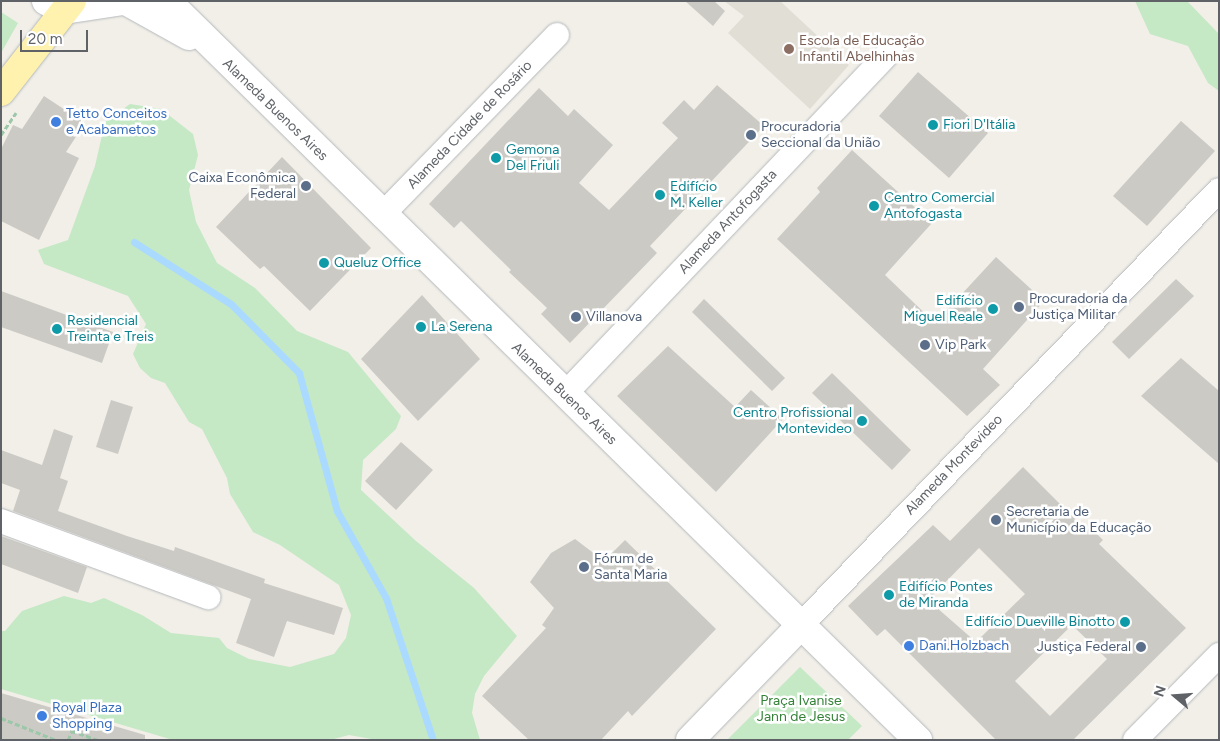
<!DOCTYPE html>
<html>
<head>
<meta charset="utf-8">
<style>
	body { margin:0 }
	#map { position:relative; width:1220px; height:741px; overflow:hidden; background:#f1efe8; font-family:Figtree,sans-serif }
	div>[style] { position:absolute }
	.education>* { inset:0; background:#e1ded6 }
	.green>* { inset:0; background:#c5e8c5 }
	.stream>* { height:7px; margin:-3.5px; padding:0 3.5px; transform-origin:3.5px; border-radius:3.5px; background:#aadaff }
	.building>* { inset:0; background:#cccac5 }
	.path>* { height:3px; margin-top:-1.5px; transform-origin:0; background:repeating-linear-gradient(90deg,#9cc7a9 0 5px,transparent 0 7.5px) }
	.roads { filter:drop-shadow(0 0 1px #b5b8bc) drop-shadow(0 0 1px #b5b8bc) }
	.street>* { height:24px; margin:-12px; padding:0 12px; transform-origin:12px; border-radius:12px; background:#fff }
	.secondary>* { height:28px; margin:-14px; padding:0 14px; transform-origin:14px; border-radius:14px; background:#fff }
	.primary>* { height:28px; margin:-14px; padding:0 14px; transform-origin:14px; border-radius:14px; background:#fff2af }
	.dots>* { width:14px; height:14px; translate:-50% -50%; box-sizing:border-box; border:2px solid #fff; border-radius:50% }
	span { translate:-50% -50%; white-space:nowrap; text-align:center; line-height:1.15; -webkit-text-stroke:5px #fff; paint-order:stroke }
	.education-label { font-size:14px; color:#785e54 }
	.left { translate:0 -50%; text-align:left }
	.street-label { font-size:14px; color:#5f6368 }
	.shop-label { font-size:14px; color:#366cbe }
	.culture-label { font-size:14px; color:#0d838f }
	.right { translate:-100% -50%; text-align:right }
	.service-label { font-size:14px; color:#4e5e75 }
	.park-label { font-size:14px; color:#348238 }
	.frame { position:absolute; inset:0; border:2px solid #5f6368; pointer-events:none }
	.north { position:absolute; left:1150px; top:671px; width:50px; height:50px; -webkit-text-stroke:4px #fff; paint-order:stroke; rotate:288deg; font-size:14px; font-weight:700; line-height:20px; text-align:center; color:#5f6368 }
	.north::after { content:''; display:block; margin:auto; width:18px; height:22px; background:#5f6368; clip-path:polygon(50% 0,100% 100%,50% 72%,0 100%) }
	.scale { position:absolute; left:20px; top:30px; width:68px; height:22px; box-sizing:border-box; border:2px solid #5f6368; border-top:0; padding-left:6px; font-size:15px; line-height:18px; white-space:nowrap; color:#5f6368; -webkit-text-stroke:4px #fff; paint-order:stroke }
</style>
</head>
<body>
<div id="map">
	<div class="education">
		<i style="clip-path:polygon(724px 1px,780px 1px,849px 65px,810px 109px,728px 33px,744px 16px)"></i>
	</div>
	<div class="green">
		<i style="clip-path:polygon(1135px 1px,1187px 1px,1219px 34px,1219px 91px,1208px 83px,1188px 46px,1150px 34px)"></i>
		<i style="clip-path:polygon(1px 12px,18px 23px,1px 53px)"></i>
		<i style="clip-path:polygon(130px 104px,161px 109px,193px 134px,198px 155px,189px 190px,196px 222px,217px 263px,255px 288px,297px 331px,348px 352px,401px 416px,396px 429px,363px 460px,361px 490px,416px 541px,474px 588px,517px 636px,484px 676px,475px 694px,472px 713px,480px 740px,377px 740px,349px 735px,330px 740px,173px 740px,1px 689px,1px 631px,5px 631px,22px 611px,64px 596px,91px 603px,104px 598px,142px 615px,171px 633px,219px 638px,227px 648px,249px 659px,290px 667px,334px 654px,346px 638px,351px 615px,339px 585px,280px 545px,253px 532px,230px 494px,227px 478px,202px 429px,189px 422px,165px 383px,151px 378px,140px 368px,133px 354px,146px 324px,128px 296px,44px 264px,38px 250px,68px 240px,95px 166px,105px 122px)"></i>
		<i style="clip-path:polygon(800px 667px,862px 726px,848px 740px,727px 740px)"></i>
	</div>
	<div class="stream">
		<i style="left:134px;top:242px;width:115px;rotate:32.6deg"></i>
		<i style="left:231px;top:304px;width:97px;rotate:45.4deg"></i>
		<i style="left:299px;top:373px;width:143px;rotate:74.6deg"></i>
		<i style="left:337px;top:511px;width:100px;rotate:60.6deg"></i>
		<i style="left:386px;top:598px;width:150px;rotate:71.7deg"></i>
	</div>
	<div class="building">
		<i style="clip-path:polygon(685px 1px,714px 1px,725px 11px,713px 26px)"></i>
		<i style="clip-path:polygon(918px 72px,988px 133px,949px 178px,879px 116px)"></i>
		<i style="clip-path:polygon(717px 85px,764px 126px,650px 246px,657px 253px,570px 343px,541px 314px,547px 308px,509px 272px,511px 270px,461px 221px,454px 228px,429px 204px,539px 88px,568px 116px,574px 109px,613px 145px,579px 183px,609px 210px,678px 138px,662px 123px,684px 100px,694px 110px)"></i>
		<i style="clip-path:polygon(44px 96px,85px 123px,66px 152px,79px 158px,39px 240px,1px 221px,1px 149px,13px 125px,22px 129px)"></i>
		<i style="clip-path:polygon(1181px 121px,1215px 151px,1147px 226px,1113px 196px)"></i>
		<i style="clip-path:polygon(852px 150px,932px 223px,885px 275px,935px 323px,996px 257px,1044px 301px,983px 369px,1000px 385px,967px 416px,777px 239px,820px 192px,817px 188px)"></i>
		<i style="clip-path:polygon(282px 157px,371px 248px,310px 311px,264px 266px,260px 269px,216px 227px)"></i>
		<i style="clip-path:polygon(1176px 279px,1194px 296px,1129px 359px,1112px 342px)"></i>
		<i style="clip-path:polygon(1px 291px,113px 332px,102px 363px,1px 327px)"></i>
		<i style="clip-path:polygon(422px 295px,480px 359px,418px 421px,361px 359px)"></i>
		<i style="clip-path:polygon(704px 299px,785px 378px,772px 391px,692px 312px)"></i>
		<i style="clip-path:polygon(668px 346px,735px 407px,751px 390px,783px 419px,716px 492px,617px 396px)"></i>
		<i style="clip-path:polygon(1181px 358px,1219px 391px,1219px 464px,1141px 396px)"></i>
		<i style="clip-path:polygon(832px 373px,911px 450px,892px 470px,812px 393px)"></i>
		<i style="clip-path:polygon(111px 400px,133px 407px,118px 454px,96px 447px)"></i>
		<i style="clip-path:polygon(54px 429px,73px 436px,60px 478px,68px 481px,58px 511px,127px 536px,174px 551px,175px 547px,265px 579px,264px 583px,343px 608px,334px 635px,287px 621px,274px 657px,236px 643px,251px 599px,13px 511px,20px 490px,1px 483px,1px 450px,42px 465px)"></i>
		<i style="clip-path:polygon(401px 442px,433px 470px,396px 510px,365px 481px)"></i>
		<i style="clip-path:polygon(evenodd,1023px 467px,1087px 531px,1090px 527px,1103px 540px,1099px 544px,1186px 628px,1073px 740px,996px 740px,885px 629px,877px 636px,848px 606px,933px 525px,950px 541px,1023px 467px,979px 548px,1025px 594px,976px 642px,928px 600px,979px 548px,1023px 467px,1072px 625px,1107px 659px,1050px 716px,1015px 681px,1072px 625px)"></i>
		<i style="clip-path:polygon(1px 536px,87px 567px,78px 593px,1px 564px)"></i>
		<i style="clip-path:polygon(575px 539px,604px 561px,625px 540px,716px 629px,632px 716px,628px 711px,601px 740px,529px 740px,482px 696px,546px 628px,542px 625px,554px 608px,530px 582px,551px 553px)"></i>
		<i style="clip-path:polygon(1px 693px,145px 735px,145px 740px,1px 740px)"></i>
	</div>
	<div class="path">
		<i style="left:1px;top:135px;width:27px;rotate:-56deg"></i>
		<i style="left:1px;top:718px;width:59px;rotate:21.8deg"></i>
		<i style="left:68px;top:740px;width:10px;rotate:-66deg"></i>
		<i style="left:72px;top:731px;width:28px;rotate:19deg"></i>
	</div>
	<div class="roads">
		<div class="street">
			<i style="left:382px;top:215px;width:251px;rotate:-45.8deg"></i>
			<i style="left:565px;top:394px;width:474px;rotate:-46.5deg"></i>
			<i style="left:1px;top:521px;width:221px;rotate:20.2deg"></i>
			<i style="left:801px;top:625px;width:603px;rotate:-46.14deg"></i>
			<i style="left:1135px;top:740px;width:120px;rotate:-45.3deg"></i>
		</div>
		<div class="secondary">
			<i style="left:46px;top:1px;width:20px;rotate:27deg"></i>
			<i style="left:64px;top:10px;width:60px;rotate:-8.7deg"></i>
			<i style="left:126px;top:1px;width:72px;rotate:29.1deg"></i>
			<i style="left:167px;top:1px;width:1054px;rotate:44.54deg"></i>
			<i style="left:690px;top:740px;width:160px;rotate:-46deg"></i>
		</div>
		<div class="primary">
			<i style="left:1px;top:92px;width:115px;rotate:-52deg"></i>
		</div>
	</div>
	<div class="dots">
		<i style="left:789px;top:49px;background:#8d6e63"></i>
		<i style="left:56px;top:122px;background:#3f7fe0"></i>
		<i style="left:933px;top:125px;background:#0f9aa8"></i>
		<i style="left:751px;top:135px;background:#5c6f8a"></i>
		<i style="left:496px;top:158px;background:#0f9aa8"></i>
		<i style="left:306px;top:186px;background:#5c6f8a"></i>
		<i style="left:660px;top:195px;background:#0f9aa8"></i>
		<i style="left:874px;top:206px;background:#0f9aa8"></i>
		<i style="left:324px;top:263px;background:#0f9aa8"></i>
		<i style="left:1019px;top:307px;background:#5c6f8a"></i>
		<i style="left:993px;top:309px;background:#0f9aa8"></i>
		<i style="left:576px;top:317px;background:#5c6f8a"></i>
		<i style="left:421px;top:327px;background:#0f9aa8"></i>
		<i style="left:57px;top:329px;background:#0f9aa8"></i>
		<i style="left:925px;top:345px;background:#5c6f8a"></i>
		<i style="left:862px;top:421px;background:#0f9aa8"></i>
		<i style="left:996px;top:520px;background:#5c6f8a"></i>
		<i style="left:584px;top:567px;background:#5c6f8a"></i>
		<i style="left:889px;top:595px;background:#0f9aa8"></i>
		<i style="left:1125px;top:622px;background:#0f9aa8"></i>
		<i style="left:909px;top:646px;background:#3f7fe0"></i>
		<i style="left:1141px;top:647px;background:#5c6f8a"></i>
		<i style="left:42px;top:716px;background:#3f7fe0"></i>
	</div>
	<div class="education-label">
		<span class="left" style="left:799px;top:49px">Escola de Educação<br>Infantil Abelhinhas</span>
	</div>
	<div class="street-label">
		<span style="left:275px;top:110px;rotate:44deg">Alameda Buenos Aires</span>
		<span style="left:470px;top:125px;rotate:-46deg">Alameda Cidade de Rosário</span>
		<span style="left:728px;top:222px;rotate:-47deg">Alameda Antofogasta</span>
		<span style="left:564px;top:394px;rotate:44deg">Alameda Buenos Aires</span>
		<span style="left:954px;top:465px;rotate:-46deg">Alameda Montevideo</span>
	</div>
	<div class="shop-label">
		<span class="left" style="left:66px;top:122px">Tetto Conceitos<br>e Acabametos</span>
		<span class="left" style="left:919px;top:646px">Dani.Holzbach</span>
		<span class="left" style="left:52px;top:716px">Royal Plaza<br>Shopping</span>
	</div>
	<div class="culture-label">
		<span class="left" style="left:943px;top:125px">Fiori D'Itália</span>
		<span class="left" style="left:506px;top:158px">Gemona<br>Del Friuli</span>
		<span class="left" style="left:670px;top:195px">Edifício<br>M. Keller</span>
		<span class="left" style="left:884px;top:206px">Centro Comercial<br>Antofogasta</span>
		<span class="left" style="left:334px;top:263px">Queluz Office</span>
		<span class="right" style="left:983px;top:309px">Edifício<br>Miguel Reale</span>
		<span class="left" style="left:67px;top:329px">Residencial<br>Treinta e Treis</span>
		<span class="left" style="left:431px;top:327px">La Serena</span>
		<span class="right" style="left:852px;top:421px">Centro Profissional<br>Montevideo</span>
		<span class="left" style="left:899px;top:595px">Edifício Pontes<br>de Miranda</span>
		<span class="right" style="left:1115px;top:622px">Edifício Dueville Binotto</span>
	</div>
	<div class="service-label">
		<span class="left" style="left:761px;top:135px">Procuradoria<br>Seccional da União</span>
		<span class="right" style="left:296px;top:186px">Caixa Econômica<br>Federal</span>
		<span class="left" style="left:1029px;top:307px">Procuradoria da<br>Justiça Militar</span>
		<span class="left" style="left:586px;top:317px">Villanova</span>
		<span class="left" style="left:935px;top:345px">Vip Park</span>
		<span class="left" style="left:1006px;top:520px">Secretaria de<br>Município da Educação</span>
		<span class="left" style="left:594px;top:567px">Fórum de<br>Santa Maria</span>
		<span class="right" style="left:1131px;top:647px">Justiça Federal</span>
	</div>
	<div class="park-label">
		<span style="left:801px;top:709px">Praça Ivanise<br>Jann de Jesus</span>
	</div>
	<div class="frame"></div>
	<div class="north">N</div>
	<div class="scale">20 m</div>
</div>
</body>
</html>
